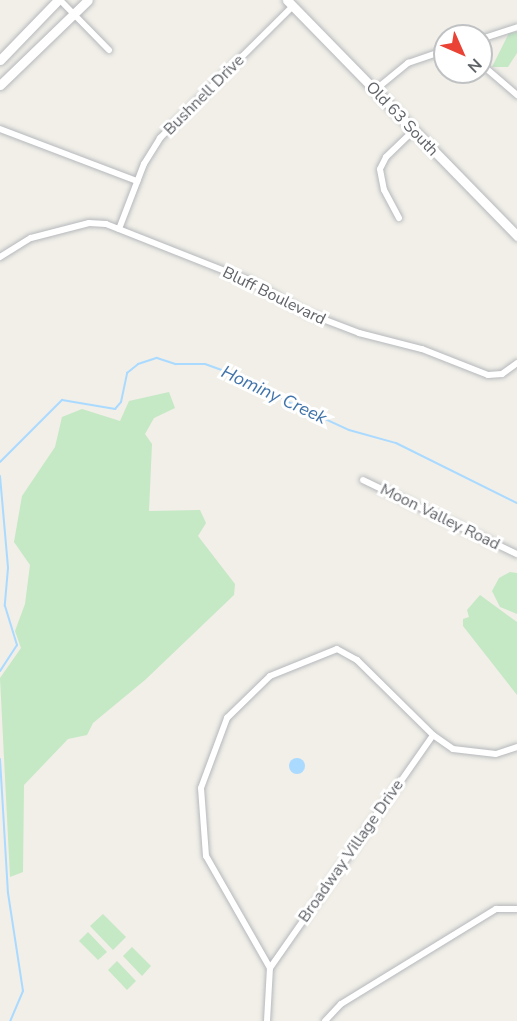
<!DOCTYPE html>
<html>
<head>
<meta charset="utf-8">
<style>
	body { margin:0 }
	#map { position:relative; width:517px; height:1021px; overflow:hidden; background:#f1efe8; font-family:"Nunito Sans",sans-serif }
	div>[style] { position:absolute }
	.green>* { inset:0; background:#c5e8c5 }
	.water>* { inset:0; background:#aadaff }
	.round { border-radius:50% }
	.stream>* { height:2px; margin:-1px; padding:0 1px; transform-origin:1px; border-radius:1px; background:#aadaff }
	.roads { filter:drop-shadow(0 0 2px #b5b8bc) drop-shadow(0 0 2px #b5b8bc) }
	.street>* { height:6px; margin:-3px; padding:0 3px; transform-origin:3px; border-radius:3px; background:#fff }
	.secondary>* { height:9px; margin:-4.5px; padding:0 4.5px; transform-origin:4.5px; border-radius:4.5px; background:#fff }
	span { translate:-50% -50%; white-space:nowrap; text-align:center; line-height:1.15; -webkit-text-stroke:6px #fff; paint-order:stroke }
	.street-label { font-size:16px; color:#5f6368 }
	.water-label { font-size:18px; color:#4174aa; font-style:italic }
	.north { position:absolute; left:433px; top:24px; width:60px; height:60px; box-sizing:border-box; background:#fff; border:2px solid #bfc1c3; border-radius:50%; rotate:135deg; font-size:16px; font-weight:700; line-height:24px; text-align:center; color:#5f6368 }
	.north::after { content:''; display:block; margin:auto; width:21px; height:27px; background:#ea4335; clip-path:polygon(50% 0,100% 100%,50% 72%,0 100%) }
</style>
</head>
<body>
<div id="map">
	<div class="green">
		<i style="clip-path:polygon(517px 32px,517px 53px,508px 67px,492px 67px,509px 33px)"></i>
		<i style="clip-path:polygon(169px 392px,175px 408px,154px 418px,145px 434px,152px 444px,149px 511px,200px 510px,206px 523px,198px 536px,235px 584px,234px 595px,145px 680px,93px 723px,87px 735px,68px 739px,24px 785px,23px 872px,10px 877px,0 678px,21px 648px,15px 631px,25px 604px,30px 565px,14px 542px,22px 496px,55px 447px,62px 417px,82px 409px,120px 421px,129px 401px)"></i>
		<i style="clip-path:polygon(510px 572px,517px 573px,517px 614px,500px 607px,492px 591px,499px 578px)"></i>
		<i style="clip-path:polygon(480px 595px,517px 622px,517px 695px,463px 626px,463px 619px,469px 617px,467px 610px)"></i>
		<i style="clip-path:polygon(103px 914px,126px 937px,113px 950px,90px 926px)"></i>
		<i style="clip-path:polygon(88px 932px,107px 952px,98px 960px,79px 941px)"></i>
		<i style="clip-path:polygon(132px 947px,151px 966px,142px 976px,123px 956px)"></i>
		<i style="clip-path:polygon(117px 961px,136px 981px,127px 990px,108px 970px)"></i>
	</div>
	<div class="water">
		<i class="round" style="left:289px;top:758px;width:16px;height:16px"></i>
	</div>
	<div class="stream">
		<i style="left:0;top:462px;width:88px;rotate:-45deg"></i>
		<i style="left:62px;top:400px;width:54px;rotate:9.6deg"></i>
		<i style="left:115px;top:409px;width:9px;rotate:-49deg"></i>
		<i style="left:121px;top:402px;width:30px;rotate:-78deg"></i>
		<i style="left:127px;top:373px;width:14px;rotate:-39deg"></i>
		<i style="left:138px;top:364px;width:20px;rotate:-18deg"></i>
		<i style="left:157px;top:358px;width:20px;rotate:18deg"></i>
		<i style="left:176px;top:364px;width:29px"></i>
		<i style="left:205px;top:364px;width:50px;rotate:19.9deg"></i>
		<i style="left:252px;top:381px;width:39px;rotate:30deg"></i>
		<i style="left:286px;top:401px;width:69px;rotate:24.7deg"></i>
		<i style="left:349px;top:430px;width:49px;rotate:15.5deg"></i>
		<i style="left:396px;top:443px;width:135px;rotate:26.4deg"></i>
		<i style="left:0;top:476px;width:92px;rotate:85deg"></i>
		<i style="left:8px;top:568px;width:38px;rotate:95deg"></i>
		<i style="left:5px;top:606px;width:41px;rotate:72.9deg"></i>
		<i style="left:17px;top:645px;width:31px;rotate:123deg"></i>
		<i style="left:0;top:759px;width:134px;rotate:86.6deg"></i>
		<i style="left:8px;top:893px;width:99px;rotate:81.3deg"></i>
		<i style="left:23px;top:991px;width:33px;rotate:113deg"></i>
	</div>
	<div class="roads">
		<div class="street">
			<i style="left:60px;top:0;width:70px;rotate:45.6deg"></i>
			<i style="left:481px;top:39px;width:38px;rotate:-18deg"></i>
			<i style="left:481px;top:64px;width:48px;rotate:40.7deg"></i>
			<i style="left:375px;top:90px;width:43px;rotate:-39.3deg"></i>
			<i style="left:408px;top:63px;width:39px;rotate:-19deg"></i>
			<i style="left:0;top:129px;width:147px;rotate:20.8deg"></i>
			<i style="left:399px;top:218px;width:32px;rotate:-118deg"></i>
			<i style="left:384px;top:190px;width:21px;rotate:-101deg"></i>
			<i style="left:380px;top:169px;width:13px;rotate:-63deg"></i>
			<i style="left:386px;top:157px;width:37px;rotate:-44deg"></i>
			<i style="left:119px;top:229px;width:70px;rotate:-69deg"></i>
			<i style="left:144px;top:164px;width:31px;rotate:-58deg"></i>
			<i style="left:160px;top:138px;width:187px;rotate:-44.8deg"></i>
			<i style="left:0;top:257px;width:36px;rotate:-32deg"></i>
			<i style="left:31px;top:238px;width:60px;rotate:-14.5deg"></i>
			<i style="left:89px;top:223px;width:17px;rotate:3deg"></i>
			<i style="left:106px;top:224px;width:155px;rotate:21.6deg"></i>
			<i style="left:250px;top:281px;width:65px;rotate:29.3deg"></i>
			<i style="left:307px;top:313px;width:56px;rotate:21deg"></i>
			<i style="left:359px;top:333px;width:65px;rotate:14.3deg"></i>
			<i style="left:422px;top:349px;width:71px;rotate:21.5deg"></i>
			<i style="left:488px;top:375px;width:14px;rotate:-4deg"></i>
			<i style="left:502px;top:374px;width:19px;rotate:-36deg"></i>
			<i style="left:363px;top:480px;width:171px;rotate:25.7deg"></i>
			<i style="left:270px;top:968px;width:129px;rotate:-119.7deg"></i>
			<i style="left:206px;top:856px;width:68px;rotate:-94.2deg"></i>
			<i style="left:201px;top:788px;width:75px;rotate:-69.6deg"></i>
			<i style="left:227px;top:718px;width:60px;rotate:-44.3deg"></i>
			<i style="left:270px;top:676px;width:72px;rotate:-21.9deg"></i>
			<i style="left:337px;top:649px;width:23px;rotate:29deg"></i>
			<i style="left:357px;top:660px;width:107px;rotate:44.6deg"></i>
			<i style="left:267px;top:1021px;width:53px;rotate:-86.8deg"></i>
			<i style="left:270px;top:968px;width:284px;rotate:-55deg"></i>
			<i style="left:433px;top:735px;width:24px;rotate:35deg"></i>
			<i style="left:453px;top:749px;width:43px;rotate:6.6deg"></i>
			<i style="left:496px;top:754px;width:22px;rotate:-18deg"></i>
			<i style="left:325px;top:1021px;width:23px;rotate:-47deg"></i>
			<i style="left:341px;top:1004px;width:182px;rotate:-31.5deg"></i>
			<i style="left:496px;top:909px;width:21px"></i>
		</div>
		<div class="secondary">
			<i style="left:287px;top:0;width:330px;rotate:45.7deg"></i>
			<i style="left:0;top:60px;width:83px;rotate:-46deg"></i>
			<i style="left:0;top:85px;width:122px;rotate:-44deg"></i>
		</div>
	</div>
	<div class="street-label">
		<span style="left:204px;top:95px;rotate:-45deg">Bushnell Drive</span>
		<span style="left:402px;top:119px;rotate:46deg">Old 63 South</span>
		<span style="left:274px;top:296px;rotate:26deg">Bluff Boulevard</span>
		<span style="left:440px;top:517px;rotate:26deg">Moon Valley Road</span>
		<span style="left:351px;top:851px;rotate:-55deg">Broadway Village Drive</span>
	</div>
	<div class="water-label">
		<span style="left:274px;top:395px;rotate:25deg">Hominy Creek</span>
	</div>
	<div class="north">N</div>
</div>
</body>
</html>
